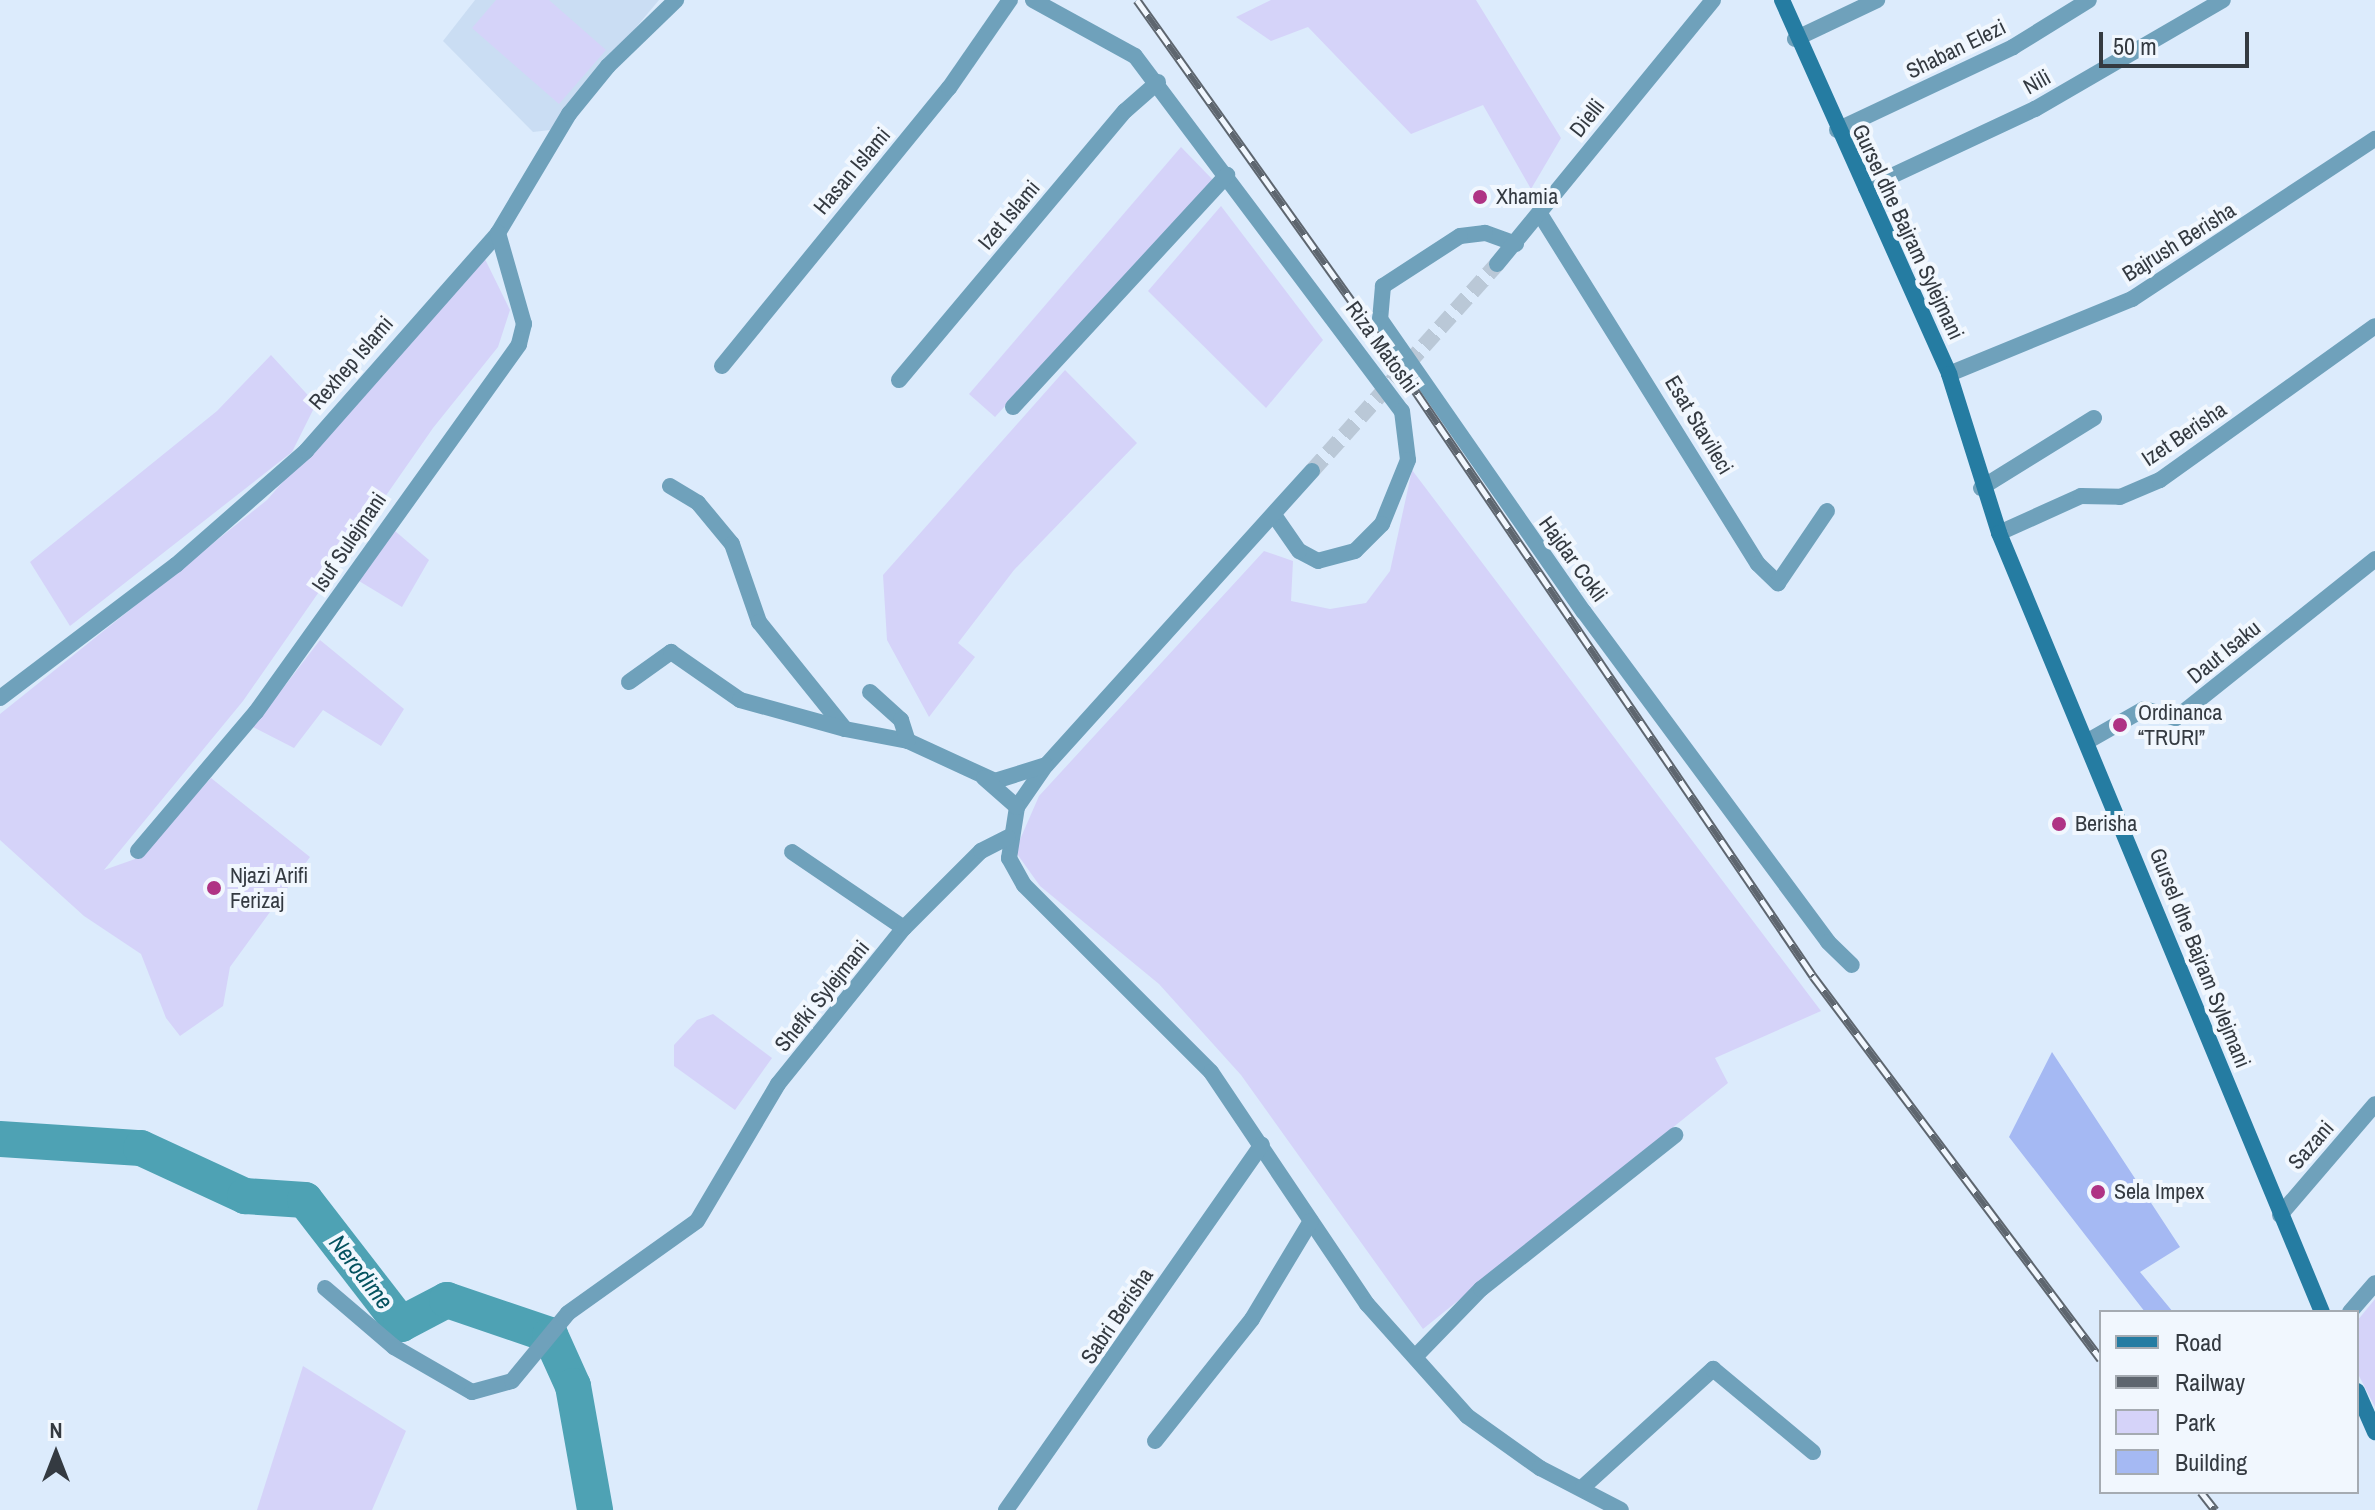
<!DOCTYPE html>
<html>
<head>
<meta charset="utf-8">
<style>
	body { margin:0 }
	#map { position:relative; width:2375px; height:1510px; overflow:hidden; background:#dcebfc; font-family:"Archivo Narrow",sans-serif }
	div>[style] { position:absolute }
	.built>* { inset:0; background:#caddf3 }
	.green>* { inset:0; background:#d5d3f9 }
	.river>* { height:36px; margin:-18px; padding:0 18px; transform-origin:18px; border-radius:18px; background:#4ea2b4 }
	.building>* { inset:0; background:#a5b9f3 }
	.street-tunnel>* { height:16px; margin-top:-8px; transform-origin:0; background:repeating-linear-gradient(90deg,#bac8d7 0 16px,transparent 0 24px) }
	.street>* { height:16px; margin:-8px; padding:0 8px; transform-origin:8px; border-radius:8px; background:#6fa1bb }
	.secondary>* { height:16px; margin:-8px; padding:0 8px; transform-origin:8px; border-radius:8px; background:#257ca2 }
	.rail>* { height:9px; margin-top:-4.5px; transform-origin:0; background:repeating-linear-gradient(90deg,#f1f7fe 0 18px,#5e666f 0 36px); box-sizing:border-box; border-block:2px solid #5e666f }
	.dots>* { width:22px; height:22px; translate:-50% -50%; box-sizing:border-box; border:4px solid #f1f7fe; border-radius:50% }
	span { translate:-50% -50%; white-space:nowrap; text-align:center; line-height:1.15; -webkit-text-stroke:8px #f1f7fe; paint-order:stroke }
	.street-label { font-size:22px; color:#343a41 }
	.poi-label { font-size:22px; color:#343a41 }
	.left { translate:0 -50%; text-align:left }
	.water-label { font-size:24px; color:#04525f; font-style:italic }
	.legend { position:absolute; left:2099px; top:1310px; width:260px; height:184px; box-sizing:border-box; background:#f1f7fe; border:2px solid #a5abb2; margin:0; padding:10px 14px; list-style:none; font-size:24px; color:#343a41 }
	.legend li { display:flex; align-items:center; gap:16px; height:40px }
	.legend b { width:40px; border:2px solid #a5abb2 }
	.north { position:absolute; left:16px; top:1414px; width:80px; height:80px; -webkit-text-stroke:6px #f1f7fe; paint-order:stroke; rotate:0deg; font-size:22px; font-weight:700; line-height:32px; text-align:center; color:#343a41 }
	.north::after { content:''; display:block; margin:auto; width:28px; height:36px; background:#343a41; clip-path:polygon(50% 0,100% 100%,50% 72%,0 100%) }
	.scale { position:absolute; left:2099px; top:32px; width:150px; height:36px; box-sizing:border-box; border:4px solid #343a41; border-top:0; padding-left:10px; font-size:24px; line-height:28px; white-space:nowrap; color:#343a41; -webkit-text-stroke:6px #f1f7fe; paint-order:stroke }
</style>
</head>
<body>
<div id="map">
	<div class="built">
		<i style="clip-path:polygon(475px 0,659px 0,550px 130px,533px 132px,443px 41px)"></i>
	</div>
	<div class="green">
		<i style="clip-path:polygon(496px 0,549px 0,606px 50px,559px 104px,472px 28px)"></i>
		<i style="clip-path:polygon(1271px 0,1476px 0,1561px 138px,1531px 189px,1483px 105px,1411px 134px,1308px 27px,1271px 41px,1236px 17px)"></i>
		<i style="clip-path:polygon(1181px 147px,1213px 180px,995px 417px,969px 394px)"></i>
		<i style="clip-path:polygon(1221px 206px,1323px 340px,1266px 408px,1148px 291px)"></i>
		<i style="clip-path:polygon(482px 253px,510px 310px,498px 347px,433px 428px,243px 701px,104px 870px,138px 858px,211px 778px,310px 857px,230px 967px,223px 1006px,180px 1036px,166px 1018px,141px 954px,84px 916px,0 840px,0 714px,267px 500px)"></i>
		<i style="clip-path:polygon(271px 355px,316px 404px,292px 452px,70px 626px,30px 562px,217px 411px)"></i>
		<i style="clip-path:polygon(1065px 370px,1137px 443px,1014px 570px,958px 643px,975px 657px,929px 717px,887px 640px,883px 575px)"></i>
		<i style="clip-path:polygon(1412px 470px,1821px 1011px,1715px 1058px,1728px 1083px,1423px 1329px,1241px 1075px,1159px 984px,1040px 886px,1015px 851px,1039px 796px,1264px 551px,1293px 561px,1291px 601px,1330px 609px,1366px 603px,1390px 571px)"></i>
		<i style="clip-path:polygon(395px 531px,429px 560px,402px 607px,359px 581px)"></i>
		<i style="clip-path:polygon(320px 640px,404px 709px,381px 746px,323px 710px,294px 748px,253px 727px)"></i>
		<i style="clip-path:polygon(713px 1014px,772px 1058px,735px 1110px,674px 1066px,674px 1045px,697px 1020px)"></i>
		<i style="clip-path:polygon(2375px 1299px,2375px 1407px,2357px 1372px,2357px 1321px)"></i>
		<i style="clip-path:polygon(303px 1366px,406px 1431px,372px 1510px,257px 1510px)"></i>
	</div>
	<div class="river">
		<i style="left:0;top:1139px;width:141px;rotate:3.7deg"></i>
		<i style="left:141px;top:1148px;width:115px;rotate:24.8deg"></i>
		<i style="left:245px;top:1196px;width:60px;rotate:3.8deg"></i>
		<i style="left:305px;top:1200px;width:157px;rotate:52.3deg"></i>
		<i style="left:401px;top:1324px;width:52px;rotate:-27.6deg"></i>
		<i style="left:447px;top:1300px;width:109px;rotate:18.8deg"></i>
		<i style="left:550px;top:1335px;width:56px;rotate:65.7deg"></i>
		<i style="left:573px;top:1386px;width:126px;rotate:79.9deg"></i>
	</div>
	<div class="building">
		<i style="clip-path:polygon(2052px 1052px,2180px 1247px,2140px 1272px,2173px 1312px,2145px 1312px,2009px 1137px)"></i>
	</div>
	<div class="street-tunnel">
		<i style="left:1312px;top:471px;width:278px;rotate:-48.2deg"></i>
	</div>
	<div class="street">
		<i style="left:1033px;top:0;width:116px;rotate:28.8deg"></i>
		<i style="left:1135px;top:56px;width:444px;rotate:53.1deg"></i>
		<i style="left:1402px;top:411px;width:49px;rotate:83deg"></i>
		<i style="left:1408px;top:460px;width:69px;rotate:112.1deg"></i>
		<i style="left:1382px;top:524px;width:38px;rotate:135deg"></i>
		<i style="left:1355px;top:551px;width:38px;rotate:165deg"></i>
		<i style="left:1318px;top:561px;width:21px;rotate:-152deg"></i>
		<i style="left:1299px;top:551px;width:44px;rotate:-124.8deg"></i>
		<i style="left:1795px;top:39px;width:91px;rotate:-25.4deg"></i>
		<i style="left:1837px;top:130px;width:195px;rotate:-25.2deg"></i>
		<i style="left:2013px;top:47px;width:89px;rotate:-31.7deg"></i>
		<i style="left:1866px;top:188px;width:187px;rotate:-25.1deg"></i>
		<i style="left:2035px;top:109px;width:217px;rotate:-30.1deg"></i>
		<i style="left:1540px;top:214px;width:412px;rotate:58.1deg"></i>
		<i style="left:1758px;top:564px;width:28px;rotate:44deg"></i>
		<i style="left:1778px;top:583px;width:87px;rotate:-55.8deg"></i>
		<i style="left:1516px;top:244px;width:33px;rotate:-160deg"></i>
		<i style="left:1485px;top:233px;width:25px;rotate:173deg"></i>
		<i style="left:1460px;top:236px;width:92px;rotate:147deg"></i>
		<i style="left:1383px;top:286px;width:33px;rotate:95deg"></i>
		<i style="left:1380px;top:319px;width:357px;rotate:55.2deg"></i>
		<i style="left:1584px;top:612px;width:410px;rotate:53.5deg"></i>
		<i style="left:1828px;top:942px;width:33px;rotate:44deg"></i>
		<i style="left:1497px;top:264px;width:341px;rotate:-50.7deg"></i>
		<i style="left:722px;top:366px;width:359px;rotate:-50.8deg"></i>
		<i style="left:949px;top:88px;width:107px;rotate:-55.3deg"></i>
		<i style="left:1949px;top:374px;width:198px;rotate:-22.3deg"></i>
		<i style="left:2132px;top:299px;width:291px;rotate:-33.4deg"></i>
		<i style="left:899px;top:380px;width:351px;rotate:-50deg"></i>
		<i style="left:1125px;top:111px;width:44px;rotate:-41.3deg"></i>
		<i style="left:1013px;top:407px;width:316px;rotate:-47.3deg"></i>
		<i style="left:1312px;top:471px;width:396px;rotate:132.1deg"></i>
		<i style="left:1046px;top:765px;width:51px;rotate:124.6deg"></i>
		<i style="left:1017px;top:807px;width:52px;rotate:98.9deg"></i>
		<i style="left:1009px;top:858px;width:31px;rotate:61deg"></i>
		<i style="left:1024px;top:885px;width:264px;rotate:45deg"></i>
		<i style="left:1211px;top:1072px;width:280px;rotate:56.1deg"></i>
		<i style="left:1367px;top:1304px;width:150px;rotate:48.2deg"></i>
		<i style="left:1467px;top:1416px;width:90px;rotate:35.5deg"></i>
		<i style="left:1540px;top:1468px;width:91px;rotate:27.4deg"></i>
		<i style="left:670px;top:486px;width:33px;rotate:31deg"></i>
		<i style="left:698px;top:503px;width:53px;rotate:50.3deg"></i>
		<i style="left:732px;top:544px;width:83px;rotate:70.9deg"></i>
		<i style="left:759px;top:622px;width:137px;rotate:51.2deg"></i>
		<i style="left:845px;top:729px;width:64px;rotate:10.8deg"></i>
		<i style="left:908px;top:741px;width:96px;rotate:24.7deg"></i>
		<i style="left:995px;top:781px;width:53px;rotate:-17.4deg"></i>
		<i style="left:1981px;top:488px;width:133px;rotate:-31.8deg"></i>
		<i style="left:1999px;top:533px;width:90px;rotate:-24.3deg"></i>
		<i style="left:2081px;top:496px;width:39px;rotate:1deg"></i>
		<i style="left:2120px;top:497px;width:43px;rotate:-23deg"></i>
		<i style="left:2160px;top:480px;width:264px;rotate:-35.6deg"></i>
		<i style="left:629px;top:682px;width:52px;rotate:-35.5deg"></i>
		<i style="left:671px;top:652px;width:84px;rotate:34.8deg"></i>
		<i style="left:740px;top:700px;width:109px;rotate:15.4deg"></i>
		<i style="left:870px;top:692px;width:42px;rotate:42.1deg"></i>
		<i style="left:901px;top:720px;width:22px;rotate:72deg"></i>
		<i style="left:0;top:698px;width:221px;rotate:-37.1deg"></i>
		<i style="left:176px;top:565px;width:173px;rotate:-41.2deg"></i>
		<i style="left:306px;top:451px;width:290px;rotate:-48.6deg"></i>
		<i style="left:498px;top:233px;width:139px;rotate:-59.2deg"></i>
		<i style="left:569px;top:114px;width:62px;rotate:-50.9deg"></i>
		<i style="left:608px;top:66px;width:95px;rotate:-44.1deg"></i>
		<i style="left:2088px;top:741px;width:64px;rotate:-29.7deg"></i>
		<i style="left:2144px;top:709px;width:33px;rotate:16deg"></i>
		<i style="left:2176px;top:718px;width:255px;rotate:-38.6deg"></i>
		<i style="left:984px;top:778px;width:44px;rotate:41.3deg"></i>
		<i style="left:138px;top:851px;width:182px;rotate:-49.7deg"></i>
		<i style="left:256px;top:712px;width:452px;rotate:-54.4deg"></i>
		<i style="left:519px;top:344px;width:21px;rotate:-76deg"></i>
		<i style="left:524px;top:324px;width:95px;rotate:-105.9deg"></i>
		<i style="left:792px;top:852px;width:135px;rotate:34.2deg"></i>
		<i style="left:2280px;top:1215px;width:146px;rotate:-49.4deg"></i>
		<i style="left:325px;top:1288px;width:91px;rotate:40.5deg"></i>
		<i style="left:394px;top:1347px;width:90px;rotate:30deg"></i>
		<i style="left:472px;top:1392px;width:41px;rotate:-15.4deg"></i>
		<i style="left:512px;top:1381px;width:88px;rotate:-50.5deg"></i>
		<i style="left:568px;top:1313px;width:158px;rotate:-35.5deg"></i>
		<i style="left:697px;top:1221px;width:159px;rotate:-59.4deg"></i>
		<i style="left:778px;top:1084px;width:201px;rotate:-51.1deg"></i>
		<i style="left:904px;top:928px;width:109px;rotate:-45deg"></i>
		<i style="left:981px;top:851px;width:30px;rotate:-27deg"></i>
		<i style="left:2350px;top:1312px;width:38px;rotate:-49deg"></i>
		<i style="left:1415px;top:1357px;width:95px;rotate:-45.9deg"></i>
		<i style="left:1481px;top:1289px;width:248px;rotate:-38.4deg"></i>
		<i style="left:1155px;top:1441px;width:156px;rotate:-51.5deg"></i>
		<i style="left:1252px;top:1319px;width:114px;rotate:-59deg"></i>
		<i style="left:1583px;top:1487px;width:176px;rotate:-42.2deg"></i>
		<i style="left:1713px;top:1369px;width:130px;rotate:39.7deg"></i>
		<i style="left:1006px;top:1510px;width:446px;rotate:-55deg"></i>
	</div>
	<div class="secondary">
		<i style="left:1782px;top:0;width:410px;rotate:65.9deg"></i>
		<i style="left:1949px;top:374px;width:167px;rotate:72.5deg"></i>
		<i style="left:1999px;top:533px;width:843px;rotate:67.48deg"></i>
		<i style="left:2357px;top:1391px;width:45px;rotate:66.3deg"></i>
	</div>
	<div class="rail">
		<i style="left:1137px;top:0;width:447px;rotate:54.5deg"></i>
		<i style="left:1397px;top:364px;width:740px;rotate:55.79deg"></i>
		<i style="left:1813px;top:976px;width:479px;rotate:53.1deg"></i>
		<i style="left:2201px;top:1492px;width:23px;rotate:52deg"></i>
	</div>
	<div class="dots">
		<i style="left:1480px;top:197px;background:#af3384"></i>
		<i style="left:2120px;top:725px;background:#af3384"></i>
		<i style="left:2059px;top:824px;background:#af3384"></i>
		<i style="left:214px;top:888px;background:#af3384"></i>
		<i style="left:2098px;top:1192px;background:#af3384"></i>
	</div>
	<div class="street-label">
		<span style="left:1956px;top:49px;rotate:-26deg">Shaban Elezi</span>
		<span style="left:2037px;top:82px;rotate:-29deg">Nili</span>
		<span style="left:1587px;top:118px;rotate:-52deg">Dielli</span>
		<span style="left:852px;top:171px;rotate:-50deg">Hasan Islami</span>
		<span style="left:1009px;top:215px;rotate:-50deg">Izet Islami</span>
		<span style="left:1908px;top:232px;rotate:65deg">Gursel dhe Bajram Sylejmani</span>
		<span style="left:2179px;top:242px;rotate:-32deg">Bajrush Berisha</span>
		<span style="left:1382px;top:347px;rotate:54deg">Riza Matoshi</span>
		<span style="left:351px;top:363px;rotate:-49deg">Rexhep Islami</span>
		<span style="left:1699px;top:425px;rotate:59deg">Esat Stavileci</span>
		<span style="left:2184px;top:434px;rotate:-34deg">Izet Berisha</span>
		<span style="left:349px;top:542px;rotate:-56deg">Isuf Sulejmani</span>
		<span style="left:1573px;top:559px;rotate:54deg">Hajdar Cokli</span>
		<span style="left:2224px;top:652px;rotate:-39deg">Daut Isaku</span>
		<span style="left:2200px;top:958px;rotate:68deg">Gursel dhe Bajram Sylejmani</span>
		<span style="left:822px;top:996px;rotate:-51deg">Shefki Sylejmani</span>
		<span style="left:2311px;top:1145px;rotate:-49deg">Sazani</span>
		<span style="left:1117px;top:1316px;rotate:-56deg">Sabri Berisha</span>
	</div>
	<div class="poi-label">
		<span class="left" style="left:1496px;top:197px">Xhamia</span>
		<span class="left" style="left:2138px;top:725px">Ordinanca<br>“TRURI”</span>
		<span class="left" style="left:2075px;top:824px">Berisha</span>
		<span class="left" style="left:230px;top:888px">Njazi Arifi<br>Ferizaj</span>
		<span class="left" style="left:2114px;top:1192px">Sela Impex</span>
	</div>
	<div class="water-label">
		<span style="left:361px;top:1272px;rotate:52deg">Nerodime</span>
	</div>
	<ul class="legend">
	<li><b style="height:10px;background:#257ca2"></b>Road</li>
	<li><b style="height:10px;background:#5e666f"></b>Railway</li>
	<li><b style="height:22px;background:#d5d3f9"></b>Park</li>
	<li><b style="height:22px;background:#a5b9f3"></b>Building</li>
	</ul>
	<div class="north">N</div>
	<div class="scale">50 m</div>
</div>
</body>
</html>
